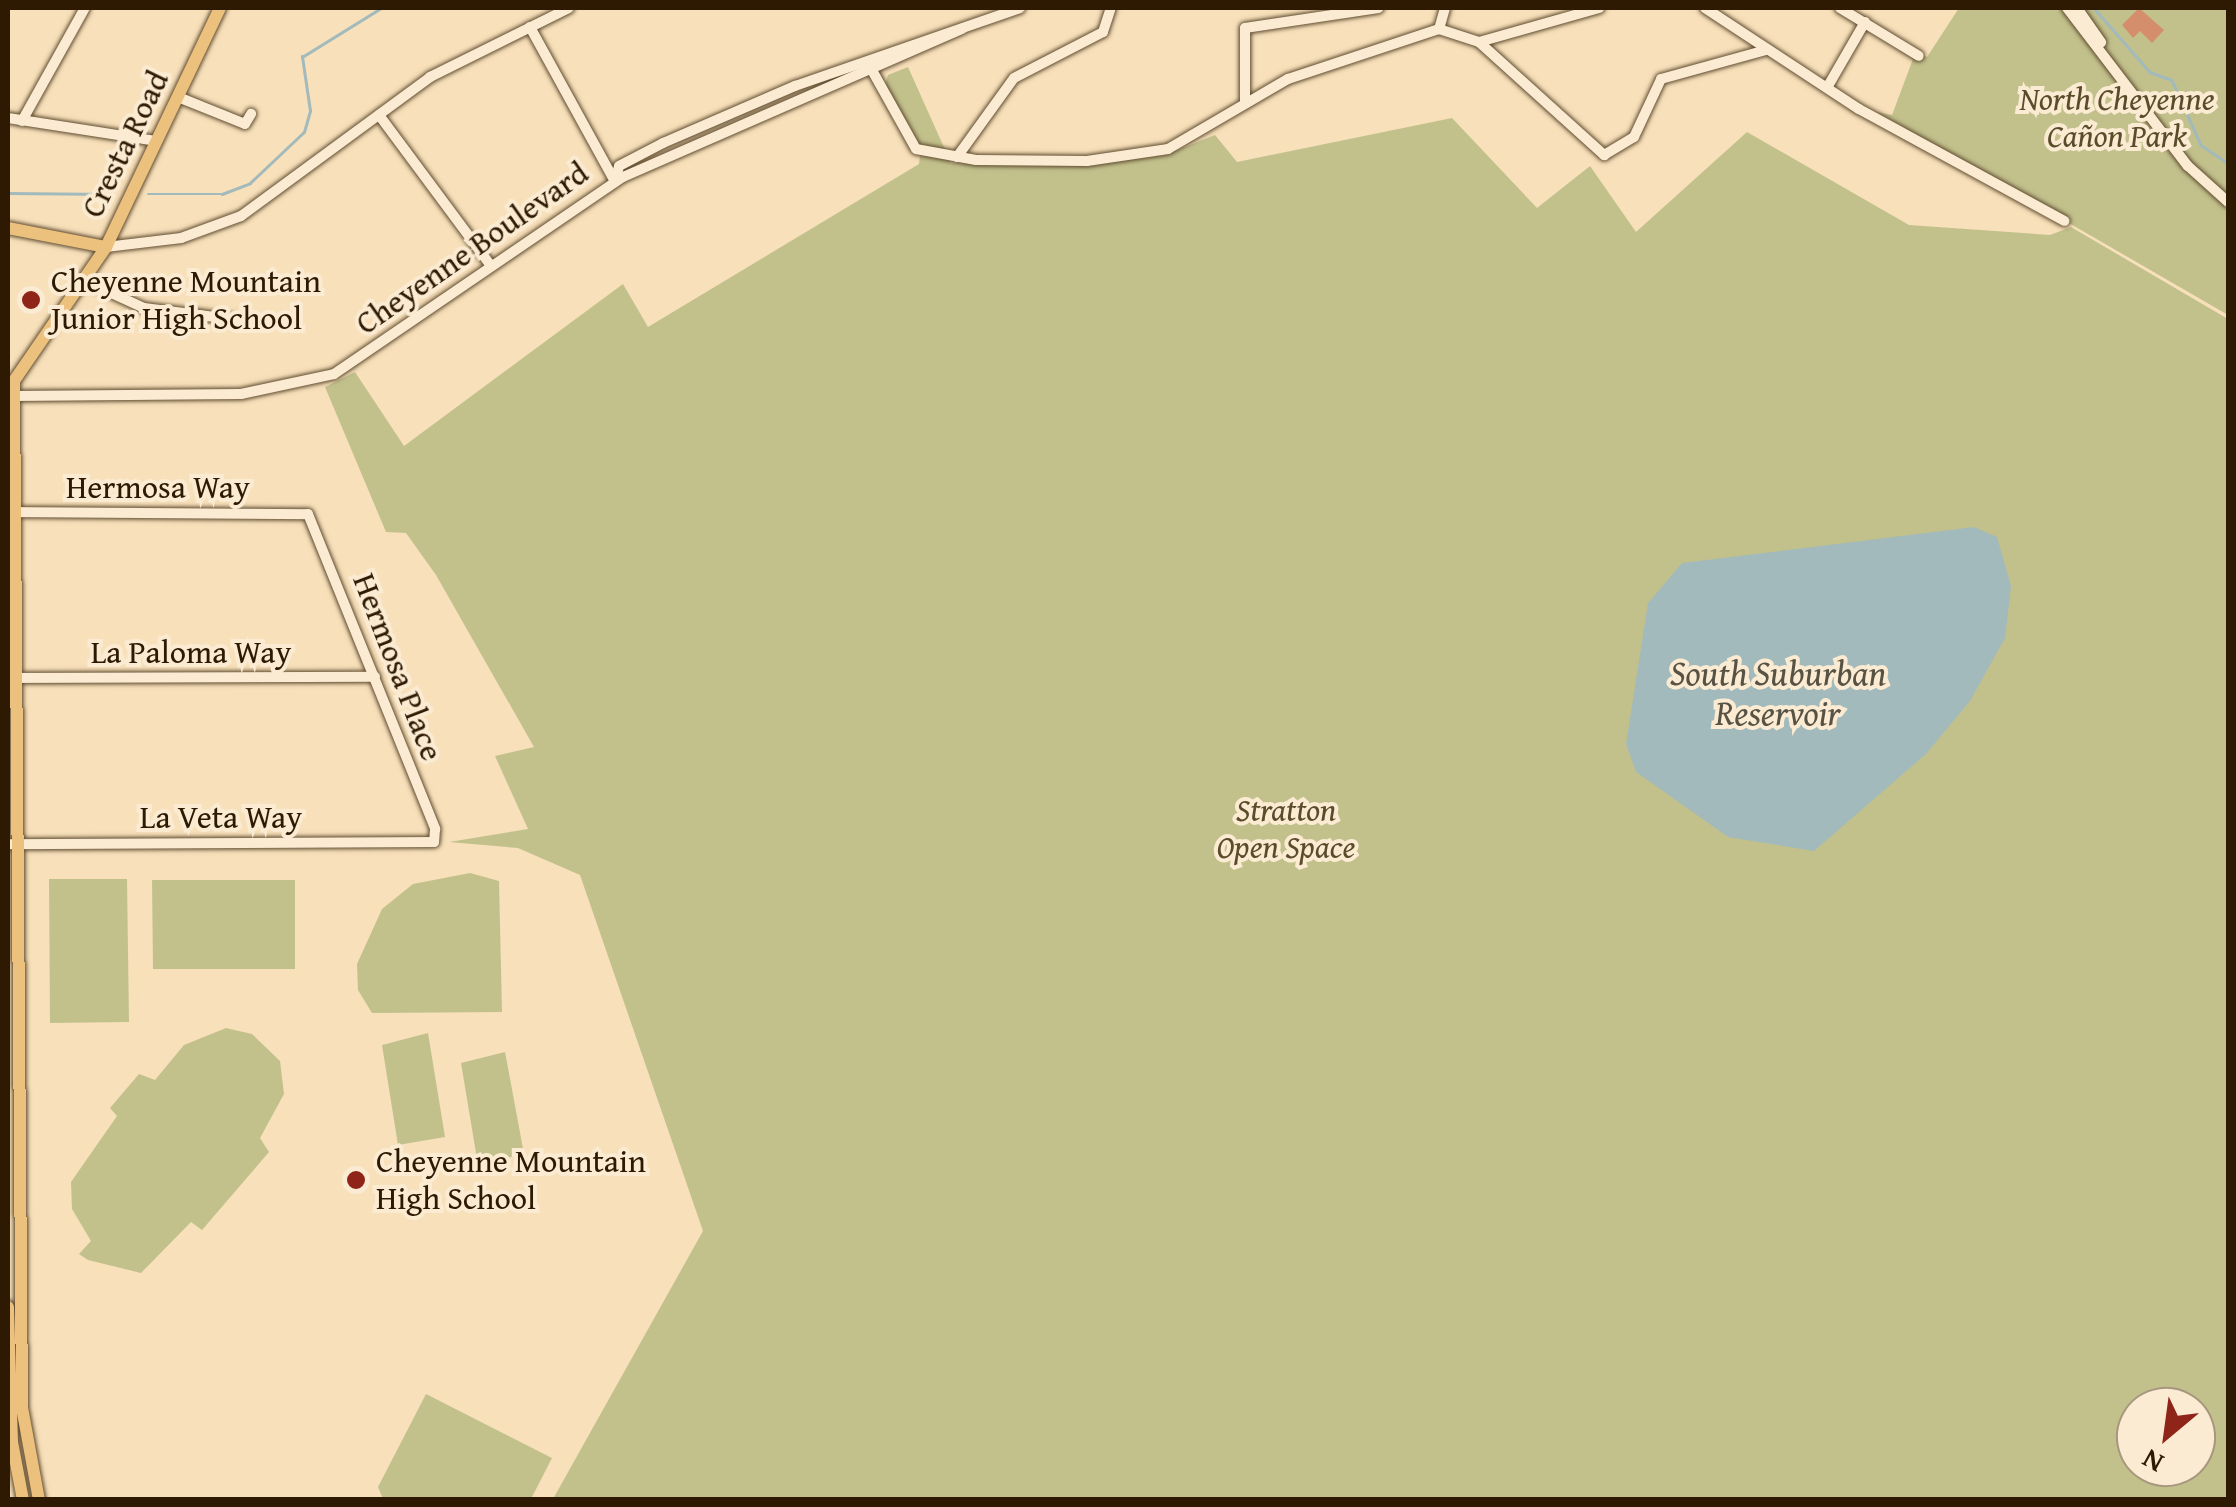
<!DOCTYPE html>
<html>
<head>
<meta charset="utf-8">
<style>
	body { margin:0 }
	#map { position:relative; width:2236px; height:1507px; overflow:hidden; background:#f7e0ba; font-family:"Gentium Book Plus",serif }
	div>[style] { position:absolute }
	.green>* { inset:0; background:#c2c18c }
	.water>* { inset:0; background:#a2babb }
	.stream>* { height:2.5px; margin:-1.25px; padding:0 1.25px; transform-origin:1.25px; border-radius:1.25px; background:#a2babb }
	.building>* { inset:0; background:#d58e6b }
	.roads { filter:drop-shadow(0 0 2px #604c30) drop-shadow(0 0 2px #604c30) }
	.minor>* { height:10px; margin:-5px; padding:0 5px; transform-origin:5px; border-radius:5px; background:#faebd2 }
	.major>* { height:12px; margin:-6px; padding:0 6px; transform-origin:6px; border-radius:6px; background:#ecc07d }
	.dots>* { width:28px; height:28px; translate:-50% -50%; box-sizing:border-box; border:5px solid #faebd2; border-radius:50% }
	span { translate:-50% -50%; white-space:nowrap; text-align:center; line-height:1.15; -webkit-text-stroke:8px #faebd2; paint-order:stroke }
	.park-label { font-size:32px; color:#5a4c2b; font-style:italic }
	.street-label { font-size:32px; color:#2e1a02 }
	.poi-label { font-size:32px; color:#2e1a02 }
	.left { translate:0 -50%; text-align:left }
	.water-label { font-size:35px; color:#575243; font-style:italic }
	.frame { position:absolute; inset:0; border:10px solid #2e1a02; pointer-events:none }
	.north { position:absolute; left:2116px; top:1387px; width:100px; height:100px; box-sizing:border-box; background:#faebd2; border:2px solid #a8977f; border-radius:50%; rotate:209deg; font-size:28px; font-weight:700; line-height:40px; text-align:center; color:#2e1a02 }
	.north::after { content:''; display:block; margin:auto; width:35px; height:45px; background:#8f2418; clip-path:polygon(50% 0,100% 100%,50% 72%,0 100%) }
</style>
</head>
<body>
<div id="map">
	<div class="green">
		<i style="clip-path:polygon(1959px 8px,2228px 8px,2228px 315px,1877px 112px,1892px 115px,1916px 51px,1927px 57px)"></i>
		<i style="clip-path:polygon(evenodd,908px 67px,951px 163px,1086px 166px,1165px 155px,1215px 135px,1237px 162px,1452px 118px,1537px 208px,1590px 166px,1636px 232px,1747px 132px,1909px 225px,2050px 235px,2071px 227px,2228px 319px,2228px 1499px,553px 1499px,703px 1231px,580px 875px,518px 848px,449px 842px,528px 829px,495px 756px,534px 747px,436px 575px,406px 533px,386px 532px,325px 387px,355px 372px,404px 446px,623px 284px,648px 327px,919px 164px,921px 147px,885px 85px,888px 75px,908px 67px,2136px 1407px,2196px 1407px,2196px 1467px,2136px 1467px,2136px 1407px)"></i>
		<i style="clip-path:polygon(470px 873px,499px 881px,502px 1012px,372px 1013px,358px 990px,357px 964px,382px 909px,413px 884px)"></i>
		<i style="clip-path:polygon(49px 879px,127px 879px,129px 1022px,50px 1023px)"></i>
		<i style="clip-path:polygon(152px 880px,295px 880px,295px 969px,153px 969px)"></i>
		<i style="clip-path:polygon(226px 1028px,252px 1034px,280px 1061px,284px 1094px,260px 1138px,269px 1152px,202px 1230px,191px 1222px,141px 1273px,88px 1260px,79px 1254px,91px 1241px,72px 1209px,71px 1182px,117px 1116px,110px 1108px,139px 1074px,155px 1080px,184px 1045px)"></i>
		<i style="clip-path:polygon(428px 1033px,445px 1137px,398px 1145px,382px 1045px)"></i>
		<i style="clip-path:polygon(505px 1052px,524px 1154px,478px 1165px,461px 1063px)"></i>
		<i style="clip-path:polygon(426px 1394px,552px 1458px,531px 1499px,383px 1499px,378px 1487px)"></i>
	</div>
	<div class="water">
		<i style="clip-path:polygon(1974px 527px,1997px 537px,2011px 586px,2005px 638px,1970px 701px,1926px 754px,1814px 851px,1728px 837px,1636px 772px,1626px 744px,1648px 603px,1682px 563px)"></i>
	</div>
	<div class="stream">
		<i style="left:2094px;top:8px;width:85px;rotate:48.8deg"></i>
		<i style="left:2150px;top:72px;width:23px;rotate:20deg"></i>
		<i style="left:2172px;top:80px;width:71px;rotate:66deg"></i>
		<i style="left:2201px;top:145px;width:32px;rotate:34deg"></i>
		<i style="left:8px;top:193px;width:104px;rotate:0.6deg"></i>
		<i style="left:148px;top:194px;width:74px"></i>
		<i style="left:222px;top:194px;width:30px;rotate:-21deg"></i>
		<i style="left:250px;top:183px;width:74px;rotate:-43.4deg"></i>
		<i style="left:304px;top:132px;width:22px;rotate:-74deg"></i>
		<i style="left:310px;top:111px;width:55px;rotate:-98.4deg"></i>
		<i style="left:302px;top:57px;width:93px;rotate:-31.8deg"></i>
	</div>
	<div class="building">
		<i style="clip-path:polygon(2139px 8px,2164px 30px,2152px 43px,2140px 31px,2133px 38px,2122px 25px)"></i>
	</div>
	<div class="roads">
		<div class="minor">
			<i style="left:1705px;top:8px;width:184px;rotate:33.3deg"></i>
			<i style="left:1859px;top:109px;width:234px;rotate:28.6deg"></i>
			<i style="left:1840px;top:8px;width:92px;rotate:31.3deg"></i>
			<i style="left:2067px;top:8px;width:199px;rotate:52.6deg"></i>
			<i style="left:2188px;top:166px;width:54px;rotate:42deg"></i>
			<i style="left:2077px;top:8px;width:42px;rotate:54.8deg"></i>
			<i style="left:530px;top:27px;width:175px;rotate:61.2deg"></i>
			<i style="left:1439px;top:29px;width:22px;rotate:-74deg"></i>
			<i style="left:1479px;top:42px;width:169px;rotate:42.1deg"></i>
			<i style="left:1604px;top:155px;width:35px;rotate:-31deg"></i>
			<i style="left:1634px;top:137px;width:64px;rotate:-65deg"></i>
			<i style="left:1661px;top:79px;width:109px;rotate:-15.4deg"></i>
			<i style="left:873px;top:72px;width:88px;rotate:60.8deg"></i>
			<i style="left:916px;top:149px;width:61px;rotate:10.4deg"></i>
			<i style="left:976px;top:160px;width:111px;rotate:0.5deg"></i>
			<i style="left:1087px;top:161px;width:82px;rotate:-8.4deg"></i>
			<i style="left:1168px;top:149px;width:139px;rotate:-30.3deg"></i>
			<i style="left:1288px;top:79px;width:159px;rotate:-18.3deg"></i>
			<i style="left:1439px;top:29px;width:42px;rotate:18deg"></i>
			<i style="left:1479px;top:42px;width:125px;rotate:-15.8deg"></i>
			<i style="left:1828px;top:86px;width:74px;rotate:-60deg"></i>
			<i style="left:178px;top:97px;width:72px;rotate:21.9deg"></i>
			<i style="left:245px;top:124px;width:12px;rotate:-59deg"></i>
			<i style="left:1245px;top:101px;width:73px;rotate:-90deg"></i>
			<i style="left:1245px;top:28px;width:135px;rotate:-8.5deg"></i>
			<i style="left:379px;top:115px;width:188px;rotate:53.4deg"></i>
			<i style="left:8px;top:118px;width:151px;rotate:8.8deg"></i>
			<i style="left:22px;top:121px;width:129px;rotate:-60.9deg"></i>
			<i style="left:957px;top:157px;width:97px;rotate:-54.2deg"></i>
			<i style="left:1014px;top:78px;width:100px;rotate:-27.3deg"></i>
			<i style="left:1103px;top:32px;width:25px;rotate:-72deg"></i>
			<i style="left:615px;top:182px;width:16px;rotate:-76deg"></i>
			<i style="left:619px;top:166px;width:50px;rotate:-27.6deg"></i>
			<i style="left:663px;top:143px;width:144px;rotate:-23.4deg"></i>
			<i style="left:795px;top:86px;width:238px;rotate:-19.1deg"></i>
			<i style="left:106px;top:247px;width:76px;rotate:-6.8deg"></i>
			<i style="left:181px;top:238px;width:64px;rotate:-20.1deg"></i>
			<i style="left:241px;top:216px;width:235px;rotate:-36.3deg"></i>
			<i style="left:430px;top:77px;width:155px;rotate:-26.4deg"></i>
			<i style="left:85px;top:281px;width:65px;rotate:24.6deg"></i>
			<i style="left:144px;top:308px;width:95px;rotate:7.3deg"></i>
			<i style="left:13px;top:396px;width:228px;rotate:-0.5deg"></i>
			<i style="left:241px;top:394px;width:95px;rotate:-12.1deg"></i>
			<i style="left:334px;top:374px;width:350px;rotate:-34.3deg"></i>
			<i style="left:623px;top:177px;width:370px;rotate:-23.6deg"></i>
			<i style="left:8px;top:512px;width:300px;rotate:0.4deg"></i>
			<i style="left:308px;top:514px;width:340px;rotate:68deg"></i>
			<i style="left:435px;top:829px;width:13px;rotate:94deg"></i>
			<i style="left:434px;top:842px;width:426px;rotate:179.7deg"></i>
			<i style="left:8px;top:678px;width:367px;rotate:-0.2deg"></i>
		</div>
		<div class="major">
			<i style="left:8px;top:228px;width:100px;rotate:11deg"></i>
			<i style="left:8px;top:1307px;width:135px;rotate:88.3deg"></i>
			<i style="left:12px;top:1442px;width:59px;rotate:79.3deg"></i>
			<i style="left:39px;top:1500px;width:95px;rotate:-100.4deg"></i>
			<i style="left:22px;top:1407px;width:1026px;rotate:-90.45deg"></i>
			<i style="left:14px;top:381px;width:163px;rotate:-55.5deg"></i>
			<i style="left:106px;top:247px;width:265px;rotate:-64.5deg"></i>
		</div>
	</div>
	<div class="dots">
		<i style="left:31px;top:300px;background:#8f2418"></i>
		<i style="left:356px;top:1180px;background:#8f2418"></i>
	</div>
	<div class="park-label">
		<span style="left:2117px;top:118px">North Cheyenne<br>Cañon Park</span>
		<span style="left:1286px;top:829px">Stratton<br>Open Space</span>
	</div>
	<div class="street-label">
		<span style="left:125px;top:144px;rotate:-64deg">Cresta Road</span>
		<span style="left:472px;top:248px;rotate:-35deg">Cheyenne Boulevard</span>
		<span style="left:158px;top:487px">Hermosa Way</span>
		<span style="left:191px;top:652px">La Paloma Way</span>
		<span style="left:398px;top:667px;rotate:69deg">Hermosa Place</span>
		<span style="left:221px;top:817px">La Veta Way</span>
	</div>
	<div class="poi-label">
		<span class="left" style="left:51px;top:300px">Cheyenne Mountain<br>Junior High School</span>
		<span class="left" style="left:376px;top:1180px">Cheyenne Mountain<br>High School</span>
	</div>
	<div class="water-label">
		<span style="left:1778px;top:693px">South Suburban<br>Reservoir</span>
	</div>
	<div class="frame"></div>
	<div class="north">N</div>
</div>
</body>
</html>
